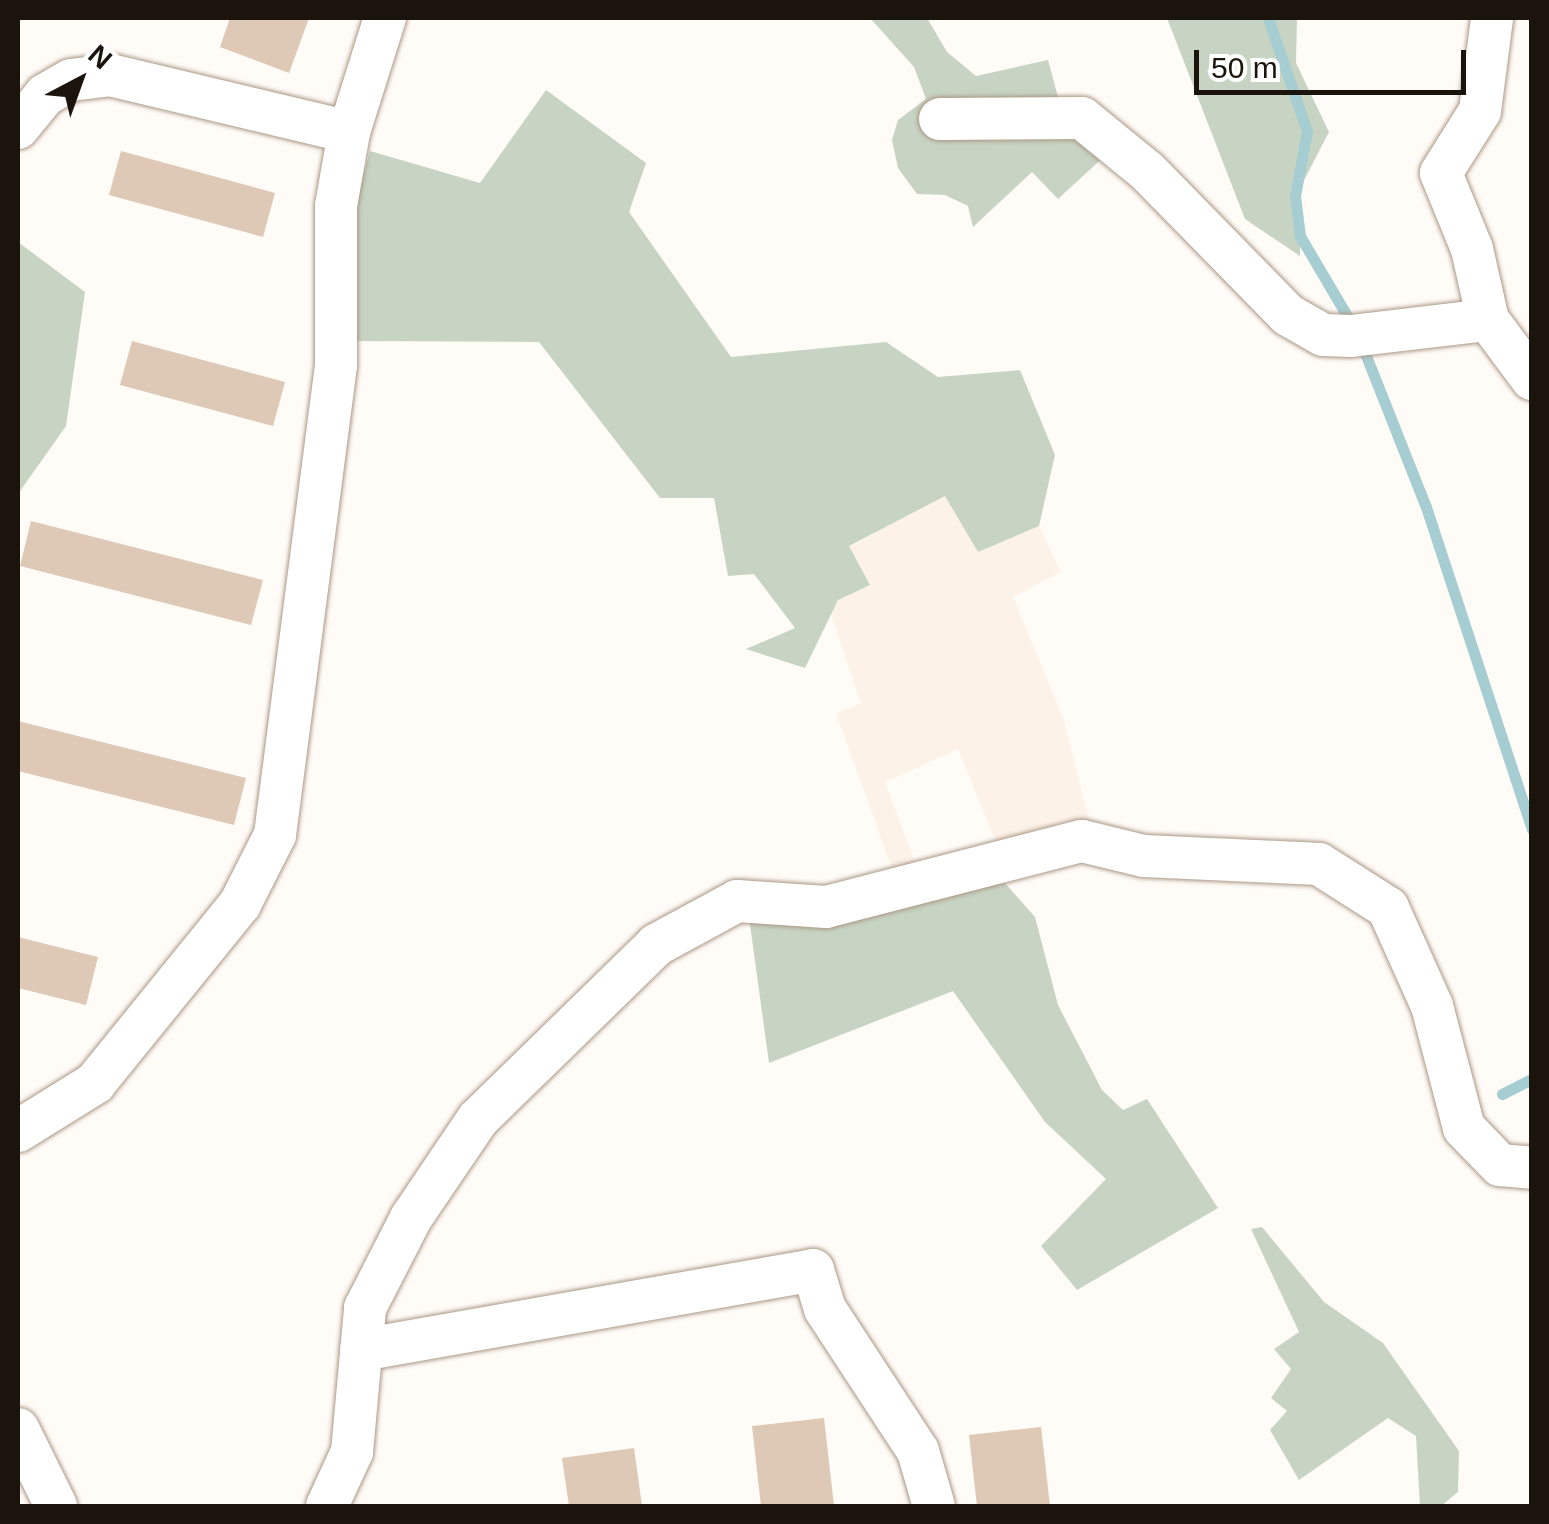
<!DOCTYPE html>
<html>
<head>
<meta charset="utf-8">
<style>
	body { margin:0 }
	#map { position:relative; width:1549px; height:1524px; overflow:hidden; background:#fffbf7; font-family:Arial,sans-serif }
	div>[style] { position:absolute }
	.built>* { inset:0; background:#fdf2e7 }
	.green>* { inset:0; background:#c7d4c3 }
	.stream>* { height:11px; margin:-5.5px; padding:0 5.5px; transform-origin:5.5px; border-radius:5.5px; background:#a6cdd1 }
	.building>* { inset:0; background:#dec8b6 }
	.roads { filter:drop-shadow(0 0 2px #ab9885) drop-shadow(0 0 2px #ab9885) }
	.minor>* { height:42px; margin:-21px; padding:0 21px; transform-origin:21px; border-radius:21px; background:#fff }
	span { translate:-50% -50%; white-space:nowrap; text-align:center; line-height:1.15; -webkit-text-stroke:10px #fff; paint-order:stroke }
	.frame { position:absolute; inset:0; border:20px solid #1b140d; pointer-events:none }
	.north { position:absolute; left:30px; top:30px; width:100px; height:100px; -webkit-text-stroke:8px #fff; paint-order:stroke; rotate:41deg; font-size:28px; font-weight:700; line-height:40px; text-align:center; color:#1b140d }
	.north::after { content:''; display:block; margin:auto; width:35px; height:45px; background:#1b140d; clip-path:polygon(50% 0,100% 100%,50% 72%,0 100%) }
	.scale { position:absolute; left:1194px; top:50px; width:272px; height:45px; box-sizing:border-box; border:5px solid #1b140d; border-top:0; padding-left:12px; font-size:30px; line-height:35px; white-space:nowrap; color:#1b140d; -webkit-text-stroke:8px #fff; paint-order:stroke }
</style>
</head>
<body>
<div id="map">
	<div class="built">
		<i style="clip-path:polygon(945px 495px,978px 552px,1039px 526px,1061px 572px,1013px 597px,1064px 720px,1090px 824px,1064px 821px,999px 849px,958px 749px,885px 782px,921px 878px,898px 885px,836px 713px,861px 704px,831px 614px,849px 547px)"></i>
	</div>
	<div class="green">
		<i style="clip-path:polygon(870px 18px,927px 18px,947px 52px,976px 76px,1048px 60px,1068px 134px,1108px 153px,1058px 199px,1032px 172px,973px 227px,968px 206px,945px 195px,917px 194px,898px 168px,892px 140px,898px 120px,926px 99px,914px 67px)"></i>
		<i style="clip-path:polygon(1167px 18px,1297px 18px,1296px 63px,1329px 132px,1301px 186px,1300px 256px,1245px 219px)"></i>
		<i style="clip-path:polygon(546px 90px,646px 163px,629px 212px,731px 357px,886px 342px,938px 377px,1020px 370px,1055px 455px,1039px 526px,978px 552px,945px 496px,849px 546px,870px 585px,838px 600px,805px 668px,746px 649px,795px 628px,754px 574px,728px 576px,714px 498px,660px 498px,539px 342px,355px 341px,353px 211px,370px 151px,480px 183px)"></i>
		<i style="clip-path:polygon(18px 242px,85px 292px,66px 426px,18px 494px)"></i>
		<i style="clip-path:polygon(996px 873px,1035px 917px,1058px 1005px,1102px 1090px,1123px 1110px,1147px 1099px,1218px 1208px,1077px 1290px,1041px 1246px,1106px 1179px,1045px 1122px,953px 991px,769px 1063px,748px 910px)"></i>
		<i style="clip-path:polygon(1262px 1227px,1324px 1302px,1383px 1343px,1459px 1451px,1458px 1492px,1441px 1506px,1420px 1506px,1416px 1436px,1388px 1418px,1299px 1480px,1270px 1430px,1287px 1411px,1271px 1398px,1291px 1369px,1274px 1349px,1299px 1332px,1251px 1229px)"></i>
	</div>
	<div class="stream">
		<i style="left:1268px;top:18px;width:120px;rotate:71deg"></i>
		<i style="left:1307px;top:131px;width:66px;rotate:100.5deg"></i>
		<i style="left:1295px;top:196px;width:40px;rotate:82.9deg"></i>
		<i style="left:1300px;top:236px;width:104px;rotate:59.5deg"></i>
		<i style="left:1361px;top:343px;width:176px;rotate:68.4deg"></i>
		<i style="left:1426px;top:507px;width:339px;rotate:71.8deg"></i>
		<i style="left:1502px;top:1094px;width:34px;rotate:-27deg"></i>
	</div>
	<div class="building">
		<i style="clip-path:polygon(230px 18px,309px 18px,289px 73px,220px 47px)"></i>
		<i style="clip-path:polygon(121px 151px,275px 193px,263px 237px,109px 195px)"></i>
		<i style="clip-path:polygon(132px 341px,285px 382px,273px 426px,120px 385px)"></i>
		<i style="clip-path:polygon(31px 521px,263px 580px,251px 625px,20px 566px)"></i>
		<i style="clip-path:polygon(18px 721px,246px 778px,234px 825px,18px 771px)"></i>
		<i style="clip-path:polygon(18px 937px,98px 957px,86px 1005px,18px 988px)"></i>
		<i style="clip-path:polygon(824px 1418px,834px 1506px,761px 1506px,752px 1426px)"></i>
		<i style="clip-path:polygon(1041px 1427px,1050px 1506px,977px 1506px,969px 1435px)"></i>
		<i style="clip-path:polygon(634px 1448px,642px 1506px,569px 1506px,562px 1458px)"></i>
	</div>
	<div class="roads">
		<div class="minor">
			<i style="left:940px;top:119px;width:142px;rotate:-0.4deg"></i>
			<i style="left:1082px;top:118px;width:85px;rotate:39.3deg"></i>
			<i style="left:1148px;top:172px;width:200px;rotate:45.6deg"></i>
			<i style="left:1288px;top:315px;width:40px;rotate:29.7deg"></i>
			<i style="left:1323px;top:335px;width:28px;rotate:2deg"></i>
			<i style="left:1351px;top:336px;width:138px;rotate:-6.7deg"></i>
			<i style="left:1488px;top:320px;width:74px;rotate:53.3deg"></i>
			<i style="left:18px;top:128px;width:43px;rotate:-50.7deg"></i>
			<i style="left:45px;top:95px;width:30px;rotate:-30deg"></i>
			<i style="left:71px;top:80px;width:39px;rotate:-7deg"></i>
			<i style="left:110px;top:75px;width:246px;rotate:13.4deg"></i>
			<i style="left:1488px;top:320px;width:73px;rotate:-102.7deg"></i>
			<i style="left:1472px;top:249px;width:82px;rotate:-112.2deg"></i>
			<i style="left:1441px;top:173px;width:73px;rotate:-57.8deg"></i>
			<i style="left:1480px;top:111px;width:94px;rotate:-82.6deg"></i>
			<i style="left:18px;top:1131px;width:91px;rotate:-31.9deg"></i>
			<i style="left:95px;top:1083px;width:230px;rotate:-51deg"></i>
			<i style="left:240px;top:904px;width:77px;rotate:-63.1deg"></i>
			<i style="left:275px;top:835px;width:474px;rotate:-82.6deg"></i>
			<i style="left:336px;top:365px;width:159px;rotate:-90deg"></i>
			<i style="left:336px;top:206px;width:75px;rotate:-80deg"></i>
			<i style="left:349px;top:132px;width:120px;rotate:-72.5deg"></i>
			<i style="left:361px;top:1350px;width:459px;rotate:-10deg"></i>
			<i style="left:813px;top:1270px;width:41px;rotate:72.9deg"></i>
			<i style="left:825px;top:1309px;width:170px;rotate:56.8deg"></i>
			<i style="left:918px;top:1451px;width:57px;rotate:73.8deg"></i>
			<i style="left:18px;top:1429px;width:86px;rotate:63.7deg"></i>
			<i style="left:327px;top:1506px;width:60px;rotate:-65.2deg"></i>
			<i style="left:352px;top:1452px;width:145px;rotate:-84.8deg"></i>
			<i style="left:365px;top:1308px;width:101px;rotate:-62.9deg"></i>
			<i style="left:411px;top:1218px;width:120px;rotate:-55.9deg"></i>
			<i style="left:478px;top:1119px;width:249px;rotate:-44.3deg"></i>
			<i style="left:656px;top:945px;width:92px;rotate:-28.5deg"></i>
			<i style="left:737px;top:901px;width:89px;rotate:3.9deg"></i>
			<i style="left:826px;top:907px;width:264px;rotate:-14.5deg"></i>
			<i style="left:1082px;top:841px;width:64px;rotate:13.6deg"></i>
			<i style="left:1144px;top:856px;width:175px;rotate:2.6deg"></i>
			<i style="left:1319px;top:864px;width:82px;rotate:32.5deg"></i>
			<i style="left:1388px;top:908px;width:107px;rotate:65.8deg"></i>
			<i style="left:1432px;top:1006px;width:126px;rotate:75.3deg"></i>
			<i style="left:1464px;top:1128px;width:52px;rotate:45.8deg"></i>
			<i style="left:1500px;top:1165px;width:32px;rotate:5deg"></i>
		</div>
	</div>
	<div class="frame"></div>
	<div class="north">N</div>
	<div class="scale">50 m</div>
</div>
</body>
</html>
